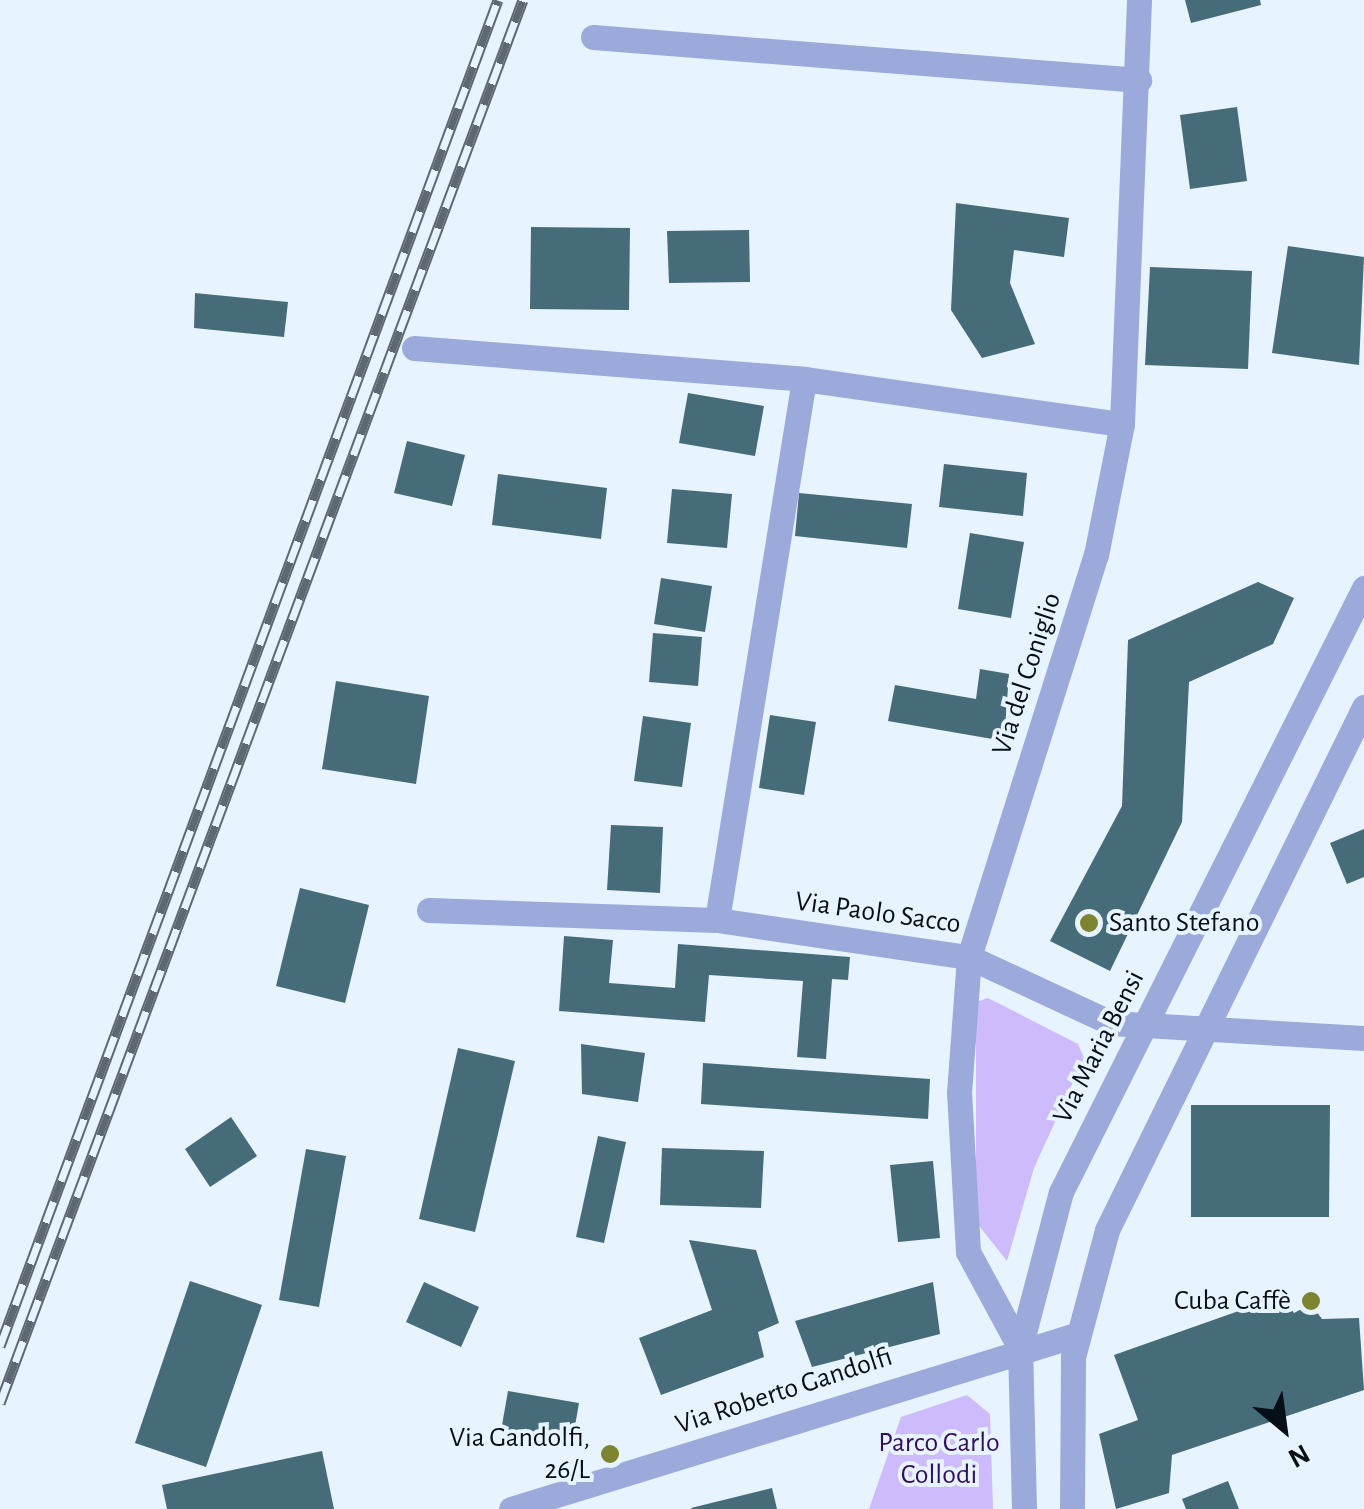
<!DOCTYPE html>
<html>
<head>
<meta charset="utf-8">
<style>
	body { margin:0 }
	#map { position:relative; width:1364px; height:1509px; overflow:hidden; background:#e7f3fe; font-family:"Alegreya Sans",sans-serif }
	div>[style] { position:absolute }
	.green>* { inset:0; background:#cebbfc }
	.building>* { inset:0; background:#456c78 }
	.street>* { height:25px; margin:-12.5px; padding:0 12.5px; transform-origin:12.5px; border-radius:12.5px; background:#9baada }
	.rail>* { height:11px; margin-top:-5.5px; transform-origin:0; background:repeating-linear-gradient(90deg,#e7f3fe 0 22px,#5e6872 0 44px); box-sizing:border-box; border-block:2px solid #5e6872 }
	.dots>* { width:28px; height:28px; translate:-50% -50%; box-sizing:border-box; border:5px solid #e7f3fe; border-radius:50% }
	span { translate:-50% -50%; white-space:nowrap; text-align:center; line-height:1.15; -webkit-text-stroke:8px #e7f3fe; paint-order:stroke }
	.street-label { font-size:28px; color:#060f18 }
	.poi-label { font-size:28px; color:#060f18 }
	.left { translate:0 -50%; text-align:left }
	.right { translate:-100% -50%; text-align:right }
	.park-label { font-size:28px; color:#330f5f }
	.north { position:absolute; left:1234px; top:1379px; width:100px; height:100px; -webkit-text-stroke:8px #e7f3fe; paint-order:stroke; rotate:151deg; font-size:28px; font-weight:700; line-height:40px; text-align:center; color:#060f18 }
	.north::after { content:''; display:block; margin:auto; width:35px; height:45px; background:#060f18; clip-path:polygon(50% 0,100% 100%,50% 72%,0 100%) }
</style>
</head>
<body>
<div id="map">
	<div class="green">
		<i style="clip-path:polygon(988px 998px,1078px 1044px,1084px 1058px,1034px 1168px,1007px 1261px,976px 1222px,976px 1002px)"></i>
		<i style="clip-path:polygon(967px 1395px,990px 1414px,993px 1509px,869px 1509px,901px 1417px)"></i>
	</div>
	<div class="building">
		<i style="clip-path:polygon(1185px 0,1260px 0,1261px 5px,1191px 23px)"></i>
		<i style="clip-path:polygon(1237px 107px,1247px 181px,1190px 189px,1180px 115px)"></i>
		<i style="clip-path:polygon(956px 203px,1069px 218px,1064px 257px,1014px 250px,1010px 283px,1035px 344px,982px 358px,951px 310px)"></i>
		<i style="clip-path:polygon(531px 227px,630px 228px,629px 310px,530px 309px)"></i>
		<i style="clip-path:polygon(749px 230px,750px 282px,669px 283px,667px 231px)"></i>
		<i style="clip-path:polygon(1288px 246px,1364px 257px,1359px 365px,1272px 353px)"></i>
		<i style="clip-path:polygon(1150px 267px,1252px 271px,1248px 369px,1145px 365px)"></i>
		<i style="clip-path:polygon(195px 293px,288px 302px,284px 337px,194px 328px)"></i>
		<i style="clip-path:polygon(688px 393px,764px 406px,755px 456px,679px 443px)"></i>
		<i style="clip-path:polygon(407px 441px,465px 455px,452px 506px,394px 493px)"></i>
		<i style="clip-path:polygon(944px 464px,1027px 473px,1023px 516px,939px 507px)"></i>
		<i style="clip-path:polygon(498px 474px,607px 488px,601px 539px,492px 525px)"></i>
		<i style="clip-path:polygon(672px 489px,732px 494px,727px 548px,667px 543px)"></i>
		<i style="clip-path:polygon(799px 493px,912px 504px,907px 548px,795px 536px)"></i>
		<i style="clip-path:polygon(970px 533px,1024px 542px,1011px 618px,958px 609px)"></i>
		<i style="clip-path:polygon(661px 578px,712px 586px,705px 632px,654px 624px)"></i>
		<i style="clip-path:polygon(1258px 582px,1294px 598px,1273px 644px,1189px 682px,1182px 822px,1110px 971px,1050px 941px,1122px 806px,1128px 640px)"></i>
		<i style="clip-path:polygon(653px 633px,702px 637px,698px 686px,649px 682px)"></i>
		<i style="clip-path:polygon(980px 669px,1009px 674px,1004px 741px,888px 721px,895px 685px,976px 699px)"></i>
		<i style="clip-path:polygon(336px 681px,429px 696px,416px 784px,322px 769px)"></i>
		<i style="clip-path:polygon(770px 715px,816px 722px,804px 795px,759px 788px)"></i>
		<i style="clip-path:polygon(643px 716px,691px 723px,682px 787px,634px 781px)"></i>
		<i style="clip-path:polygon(611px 825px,663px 827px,660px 893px,607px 890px)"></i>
		<i style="clip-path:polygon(1364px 829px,1364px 877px,1347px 884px,1330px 843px)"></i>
		<i style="clip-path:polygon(300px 888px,369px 905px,345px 1003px,276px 986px)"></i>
		<i style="clip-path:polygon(564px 936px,613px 940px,609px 983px,675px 988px,678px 944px,850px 957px,848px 980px,832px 979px,826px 1059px,797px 1057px,803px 981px,709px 975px,705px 1022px,559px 1011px)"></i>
		<i style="clip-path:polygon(581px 1044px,645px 1053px,638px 1102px,582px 1094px)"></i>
		<i style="clip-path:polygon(458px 1048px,515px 1061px,475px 1232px,419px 1219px)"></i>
		<i style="clip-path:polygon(703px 1063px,930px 1079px,928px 1119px,701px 1104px)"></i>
		<i style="clip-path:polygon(1191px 1105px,1330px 1105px,1329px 1217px,1191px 1217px)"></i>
		<i style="clip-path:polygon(231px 1117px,257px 1156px,210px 1187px,185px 1149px)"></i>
		<i style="clip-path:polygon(598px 1136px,626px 1142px,604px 1243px,576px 1237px)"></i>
		<i style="clip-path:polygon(662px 1148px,764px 1151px,761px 1208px,660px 1205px)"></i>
		<i style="clip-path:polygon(306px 1149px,346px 1156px,319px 1307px,279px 1300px)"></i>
		<i style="clip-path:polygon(933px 1161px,940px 1238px,898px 1242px,890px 1165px)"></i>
		<i style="clip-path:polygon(689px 1240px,756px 1250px,779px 1323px,758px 1332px,764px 1357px,661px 1395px,639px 1338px,712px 1310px)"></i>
		<i style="clip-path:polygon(190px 1281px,262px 1305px,206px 1467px,135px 1443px)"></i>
		<i style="clip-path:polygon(424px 1282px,479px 1307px,461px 1347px,406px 1322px)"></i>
		<i style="clip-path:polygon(933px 1282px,940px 1334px,812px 1367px,795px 1321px)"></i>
		<i style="clip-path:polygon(1281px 1296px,1294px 1313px,1311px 1304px,1322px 1319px,1359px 1318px,1364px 1390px,1172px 1455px,1169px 1493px,1116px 1509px,1099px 1434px,1138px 1420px,1114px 1355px)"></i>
		<i style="clip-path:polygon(508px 1391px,579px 1403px,572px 1443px,501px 1431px)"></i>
		<i style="clip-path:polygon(322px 1451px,334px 1509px,167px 1509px,162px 1485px)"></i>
		<i style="clip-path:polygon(1228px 1481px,1239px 1509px,1186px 1509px,1182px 1499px)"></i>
		<i style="clip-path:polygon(772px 1488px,777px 1509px,692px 1509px,691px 1508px)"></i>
	</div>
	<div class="street">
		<i style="left:593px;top:37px;width:548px;rotate:4.5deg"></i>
		<i style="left:414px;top:348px;width:391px;rotate:4.5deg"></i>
		<i style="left:804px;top:379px;width:321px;rotate:8.1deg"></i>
		<i style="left:429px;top:910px;width:288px;rotate:2deg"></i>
		<i style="left:717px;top:920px;width:255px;rotate:8.4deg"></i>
		<i style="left:969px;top:957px;width:157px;rotate:24.9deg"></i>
		<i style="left:1111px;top:1023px;width:253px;rotate:3.4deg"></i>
		<i style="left:717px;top:920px;width:548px;rotate:-80.86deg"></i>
		<i style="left:1020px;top:1348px;width:109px;rotate:-118.4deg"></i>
		<i style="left:968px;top:1252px;width:159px;rotate:-93.2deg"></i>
		<i style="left:959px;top:1093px;width:136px;rotate:-85.8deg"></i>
		<i style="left:969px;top:957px;width:422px;rotate:-72.5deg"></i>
		<i style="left:1096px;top:555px;width:134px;rotate:-78.8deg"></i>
		<i style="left:1122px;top:424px;width:424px;rotate:-87.7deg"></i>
		<i style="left:511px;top:1509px;width:591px;rotate:-17.12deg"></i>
		<i style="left:1024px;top:1509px;width:161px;rotate:-91.4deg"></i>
		<i style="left:1020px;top:1348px;width:161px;rotate:-75.3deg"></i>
		<i style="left:1061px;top:1192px;width:676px;rotate:-63.36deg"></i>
		<i style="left:1072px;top:1509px;width:152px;rotate:-89.6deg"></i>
		<i style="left:1073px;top:1357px;width:131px;rotate:-75deg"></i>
		<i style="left:1107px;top:1230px;width:583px;rotate:-63.83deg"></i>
	</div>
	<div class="rail">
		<i style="left:0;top:1346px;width:1435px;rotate:-69.7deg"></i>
		<i style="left:0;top:1403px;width:1497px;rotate:-69.56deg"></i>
	</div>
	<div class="dots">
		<i style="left:1089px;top:923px;background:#7c8430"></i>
		<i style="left:1311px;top:1301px;background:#7c8430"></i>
		<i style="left:610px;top:1454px;background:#7c8430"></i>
	</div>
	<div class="street-label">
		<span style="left:1027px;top:674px;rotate:-72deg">Via del Coniglio</span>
		<span style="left:878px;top:913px;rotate:8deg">Via Paolo Sacco</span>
		<span style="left:1099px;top:1047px;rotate:-63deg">Via Maria Bensi</span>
		<span style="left:784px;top:1391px;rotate:-18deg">Via Roberto Gandolfi</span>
	</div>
	<div class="poi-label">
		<span class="left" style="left:1109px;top:923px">Santo Stefano</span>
		<span class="right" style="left:1291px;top:1301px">Cuba Caffè</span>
		<span class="right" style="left:590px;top:1454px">Via Gandolfi,<br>26/L</span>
	</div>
	<div class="park-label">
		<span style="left:939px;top:1459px">Parco Carlo<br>Collodi</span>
	</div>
	<div class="north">N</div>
</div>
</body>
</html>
